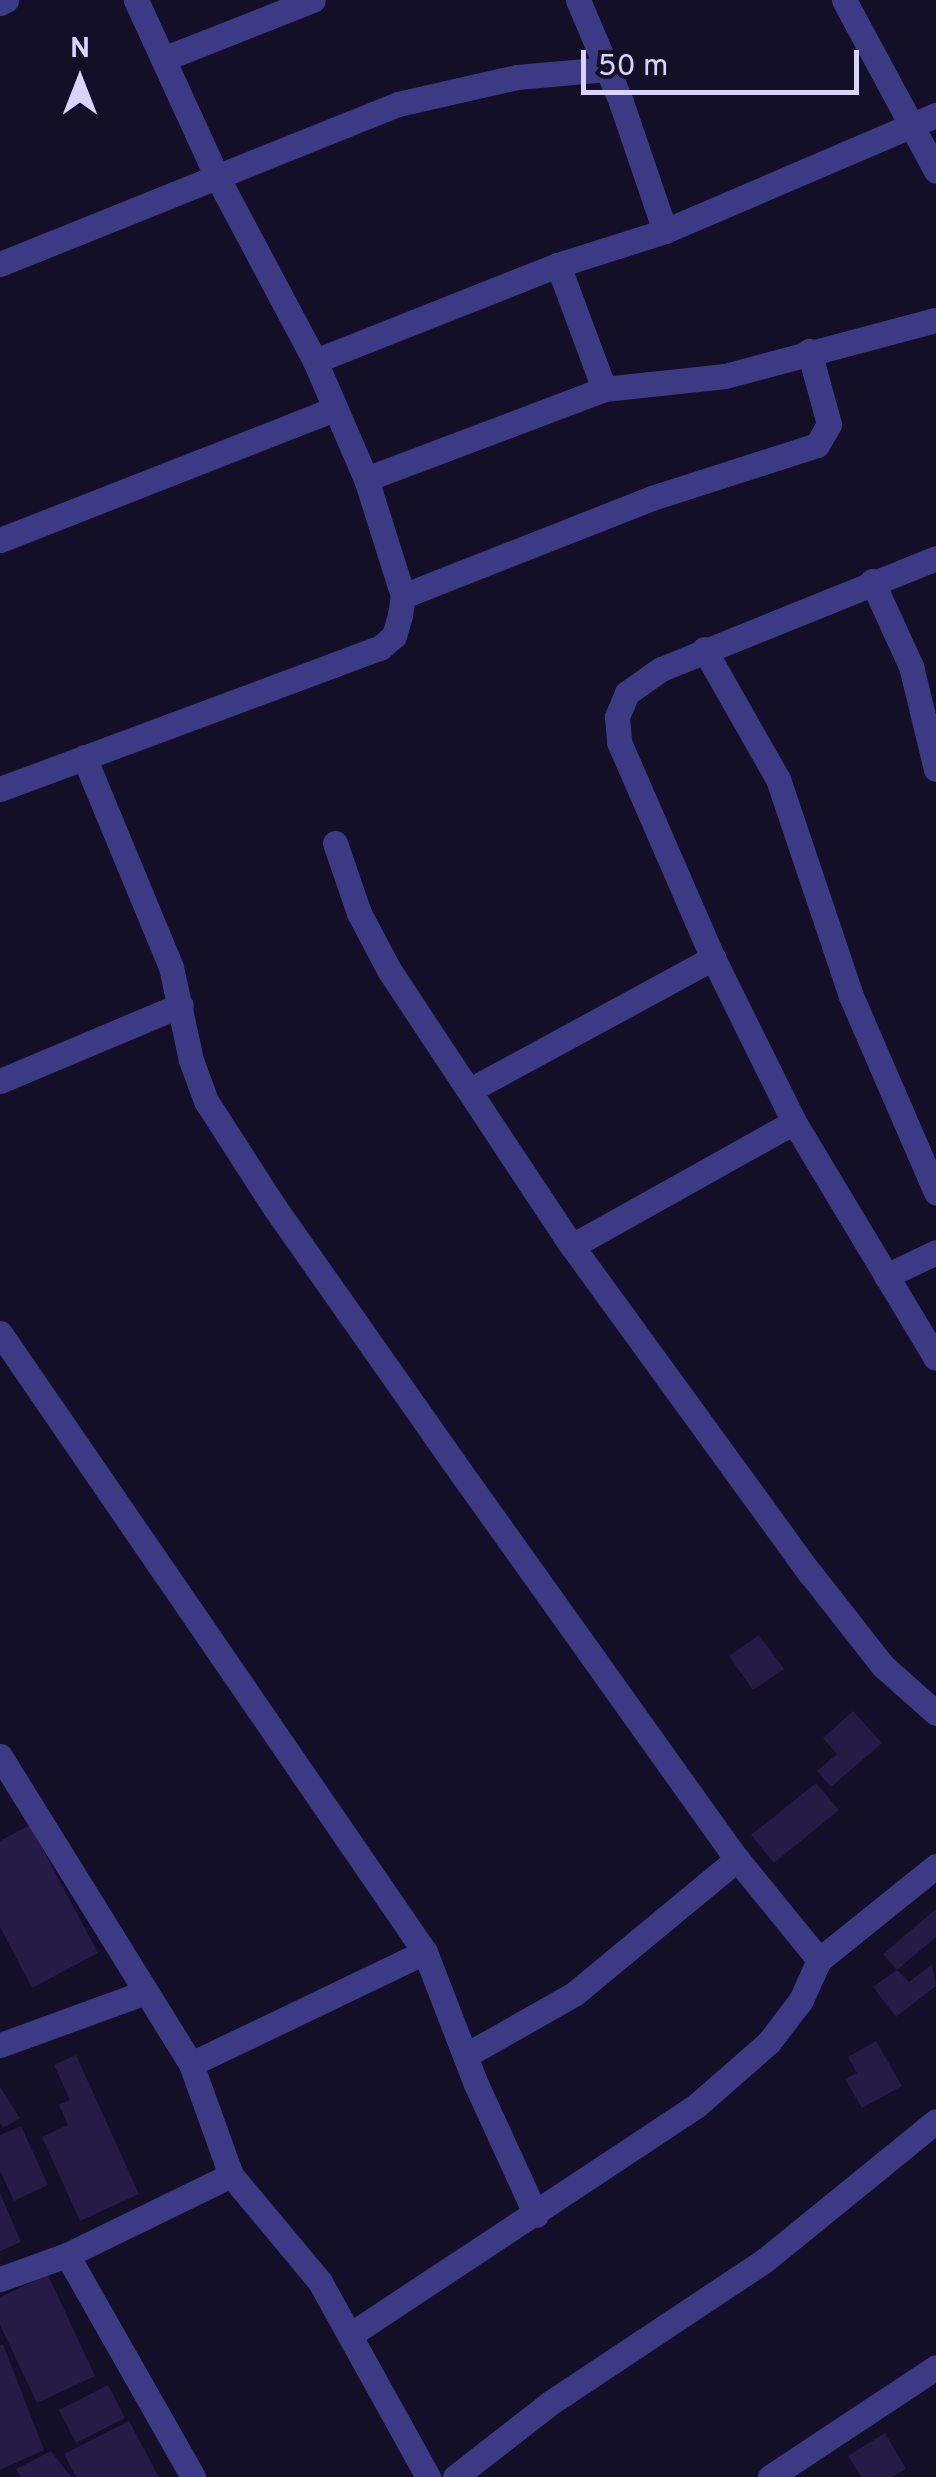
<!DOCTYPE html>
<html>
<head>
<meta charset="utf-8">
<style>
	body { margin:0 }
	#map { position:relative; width:936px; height:2477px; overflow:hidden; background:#130f26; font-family:Overpass,sans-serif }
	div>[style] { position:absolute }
	.building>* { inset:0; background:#241b47 }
	.minor>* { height:25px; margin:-12.5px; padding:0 12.5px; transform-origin:12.5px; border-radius:12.5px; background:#3d3a85 }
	span { translate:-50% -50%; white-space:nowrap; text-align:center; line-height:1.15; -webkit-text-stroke:8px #130f26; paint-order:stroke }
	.north { position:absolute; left:30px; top:30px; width:100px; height:100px; -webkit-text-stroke:8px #130f26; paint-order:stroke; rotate:0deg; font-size:28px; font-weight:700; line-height:40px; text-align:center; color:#d9d4ff }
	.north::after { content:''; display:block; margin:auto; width:35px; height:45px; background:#d9d4ff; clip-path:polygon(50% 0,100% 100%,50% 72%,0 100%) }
	.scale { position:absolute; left:581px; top:50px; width:278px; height:45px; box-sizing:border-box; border:5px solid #d9d4ff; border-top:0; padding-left:12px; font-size:30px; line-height:35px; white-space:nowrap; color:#d9d4ff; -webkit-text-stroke:8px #130f26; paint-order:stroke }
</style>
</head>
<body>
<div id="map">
	<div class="building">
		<i style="clip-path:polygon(759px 1635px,784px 1669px,753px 1690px,729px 1656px)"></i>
		<i style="clip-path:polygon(853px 1711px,882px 1743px,831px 1787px,817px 1771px,837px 1754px,823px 1738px)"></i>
		<i style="clip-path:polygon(816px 1783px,839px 1810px,774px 1863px,751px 1835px)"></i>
		<i style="clip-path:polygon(30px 1825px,98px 1953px,32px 1988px,0 1927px,0 1841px)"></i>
		<i style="clip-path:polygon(936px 1909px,936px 1937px,897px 1970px,883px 1954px)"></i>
		<i style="clip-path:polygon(932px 1964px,936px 1986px,896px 2017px,873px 1987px,897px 1970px,909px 1982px)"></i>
		<i style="clip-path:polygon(876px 2041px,902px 2086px,862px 2108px,845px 2079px,857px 2073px,848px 2057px)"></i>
		<i style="clip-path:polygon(76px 2055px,139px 2194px,80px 2221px,42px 2137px,68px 2125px,59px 2105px,70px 2100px,54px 2065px)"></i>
		<i style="clip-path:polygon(0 2087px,20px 2118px,3px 2128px,0 2123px)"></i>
		<i style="clip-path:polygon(21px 2126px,48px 2185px,14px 2201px,0 2171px,0 2135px)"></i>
		<i style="clip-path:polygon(0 2193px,21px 2242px,0 2251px)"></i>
		<i style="clip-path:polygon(48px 2275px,95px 2376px,37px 2403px,0 2325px,0 2297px)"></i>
		<i style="clip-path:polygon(3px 2344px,44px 2450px,0 2470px,0 2345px)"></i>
		<i style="clip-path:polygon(108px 2385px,125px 2418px,76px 2443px,59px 2410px)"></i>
		<i style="clip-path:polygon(129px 2421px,159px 2477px,76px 2477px,64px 2454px)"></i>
		<i style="clip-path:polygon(885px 2433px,906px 2469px,892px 2477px,861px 2477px,848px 2456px)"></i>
		<i style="clip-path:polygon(51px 2451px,71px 2477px,20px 2477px,16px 2469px)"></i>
	</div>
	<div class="minor">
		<i style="left:578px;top:0;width:111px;rotate:67.1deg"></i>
		<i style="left:621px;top:102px;width:136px;rotate:71.2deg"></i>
		<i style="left:844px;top:0;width:194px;rotate:61.7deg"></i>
		<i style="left:0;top:3px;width:7px;rotate:-27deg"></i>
		<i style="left:163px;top:59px;width:161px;rotate:-21.5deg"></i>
		<i style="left:0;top:264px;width:429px;rotate:-21.9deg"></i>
		<i style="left:398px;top:104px;width:122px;rotate:-12.8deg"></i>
		<i style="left:517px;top:77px;width:91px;rotate:-5deg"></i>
		<i style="left:558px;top:265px;width:132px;rotate:69.6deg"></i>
		<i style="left:315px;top:361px;width:261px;rotate:-21.6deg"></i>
		<i style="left:558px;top:265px;width:112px;rotate:-17.6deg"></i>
		<i style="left:665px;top:231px;width:295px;rotate:-23.2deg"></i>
		<i style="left:366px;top:479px;width:254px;rotate:-20.7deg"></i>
		<i style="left:604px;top:389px;width:122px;rotate:-6.1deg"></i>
		<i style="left:725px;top:376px;width:218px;rotate:-14.9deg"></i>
		<i style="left:0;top:540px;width:360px;rotate:-21.4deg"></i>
		<i style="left:936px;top:558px;width:297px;rotate:158deg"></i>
		<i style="left:661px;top:669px;width:42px;rotate:144.8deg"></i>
		<i style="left:627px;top:693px;width:26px;rotate:113deg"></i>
		<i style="left:617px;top:717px;width:25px;rotate:85deg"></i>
		<i style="left:619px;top:742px;width:236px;rotate:66.5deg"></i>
		<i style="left:713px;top:958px;width:183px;rotate:63.7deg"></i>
		<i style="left:794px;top:1122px;width:275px;rotate:59deg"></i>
		<i style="left:872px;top:581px;width:94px;rotate:65.4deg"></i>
		<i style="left:911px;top:666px;width:106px;rotate:76.4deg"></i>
		<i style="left:403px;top:596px;width:268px;rotate:-21.5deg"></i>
		<i style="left:652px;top:498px;width:173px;rotate:-17.8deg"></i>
		<i style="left:817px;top:445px;width:24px;rotate:-60deg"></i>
		<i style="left:829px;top:424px;width:76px;rotate:-105.3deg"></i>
		<i style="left:704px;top:649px;width:150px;rotate:60.4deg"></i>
		<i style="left:778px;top:779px;width:229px;rotate:71.4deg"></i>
		<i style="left:851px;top:996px;width:214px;rotate:66.6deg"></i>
		<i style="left:84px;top:757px;width:227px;rotate:67.5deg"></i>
		<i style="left:171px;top:967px;width:95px;rotate:77.9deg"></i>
		<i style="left:191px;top:1060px;width:44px;rotate:69.9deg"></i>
		<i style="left:206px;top:1101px;width:127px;rotate:57.2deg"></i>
		<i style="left:275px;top:1208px;width:334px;rotate:54.9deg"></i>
		<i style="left:467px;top:1481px;width:465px;rotate:54.5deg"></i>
		<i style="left:737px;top:1859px;width:130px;rotate:50.9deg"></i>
		<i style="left:0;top:789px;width:405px;rotate:-20.4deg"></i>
		<i style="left:380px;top:648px;width:18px;rotate:-41deg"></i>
		<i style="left:394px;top:636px;width:22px;rotate:-74deg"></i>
		<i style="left:400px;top:615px;width:19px;rotate:-81deg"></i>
		<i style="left:403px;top:596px;width:123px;rotate:-107.5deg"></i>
		<i style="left:366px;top:479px;width:129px;rotate:-113.4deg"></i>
		<i style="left:315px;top:361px;width:208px;rotate:-118deg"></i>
		<i style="left:217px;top:177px;width:195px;rotate:-114.6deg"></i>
		<i style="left:335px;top:843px;width:74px;rotate:71.1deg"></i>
		<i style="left:359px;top:913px;width:64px;rotate:62.2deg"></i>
		<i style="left:389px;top:970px;width:331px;rotate:56.5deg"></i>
		<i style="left:572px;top:1246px;width:404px;rotate:54deg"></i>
		<i style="left:810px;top:1573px;width:118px;rotate:51.9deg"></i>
		<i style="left:883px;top:1666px;width:71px;rotate:41.6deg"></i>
		<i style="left:0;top:1081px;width:196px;rotate:-22.8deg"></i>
		<i style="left:470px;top:1090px;width:277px;rotate:-28.5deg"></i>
		<i style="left:572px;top:1246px;width:254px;rotate:-29.2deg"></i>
		<i style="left:886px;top:1276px;width:55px;rotate:-25.6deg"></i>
		<i style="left:0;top:1333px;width:751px;rotate:55.53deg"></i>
		<i style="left:425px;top:1952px;width:142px;rotate:68.9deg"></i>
		<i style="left:476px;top:2084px;width:144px;rotate:65.4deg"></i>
		<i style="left:0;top:1756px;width:362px;rotate:58.2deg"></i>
		<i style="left:191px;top:2064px;width:118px;rotate:70.2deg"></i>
		<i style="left:231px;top:2175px;width:139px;rotate:50.2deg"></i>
		<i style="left:320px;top:2282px;width:223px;rotate:61deg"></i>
		<i style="left:0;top:2045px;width:155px;rotate:-20deg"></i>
		<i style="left:468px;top:2054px;width:122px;rotate:-29.5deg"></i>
		<i style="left:574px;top:1994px;width:212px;rotate:-39.6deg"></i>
		<i style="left:191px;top:2064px;width:259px;rotate:-25.6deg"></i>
		<i style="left:67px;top:2255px;width:255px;rotate:60.4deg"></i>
		<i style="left:0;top:2279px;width:71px;rotate:-19.7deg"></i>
		<i style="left:67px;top:2255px;width:182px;rotate:-26deg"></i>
		<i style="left:350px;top:2335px;width:415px;rotate:-33.5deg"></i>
		<i style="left:696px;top:2106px;width:97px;rotate:-41.2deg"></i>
		<i style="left:769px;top:2042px;width:53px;rotate:-52.7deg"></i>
		<i style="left:801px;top:2000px;width:44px;rotate:-65.8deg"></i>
		<i style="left:819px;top:1960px;width:150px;rotate:-38.8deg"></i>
		<i style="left:455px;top:2477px;width:120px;rotate:-37.9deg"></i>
		<i style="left:550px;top:2403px;width:258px;rotate:-33.6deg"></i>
		<i style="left:765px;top:2260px;width:220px;rotate:-39.1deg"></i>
		<i style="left:770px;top:2477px;width:199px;rotate:-33.5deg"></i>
	</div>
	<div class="north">N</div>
	<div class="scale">50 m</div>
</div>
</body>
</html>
